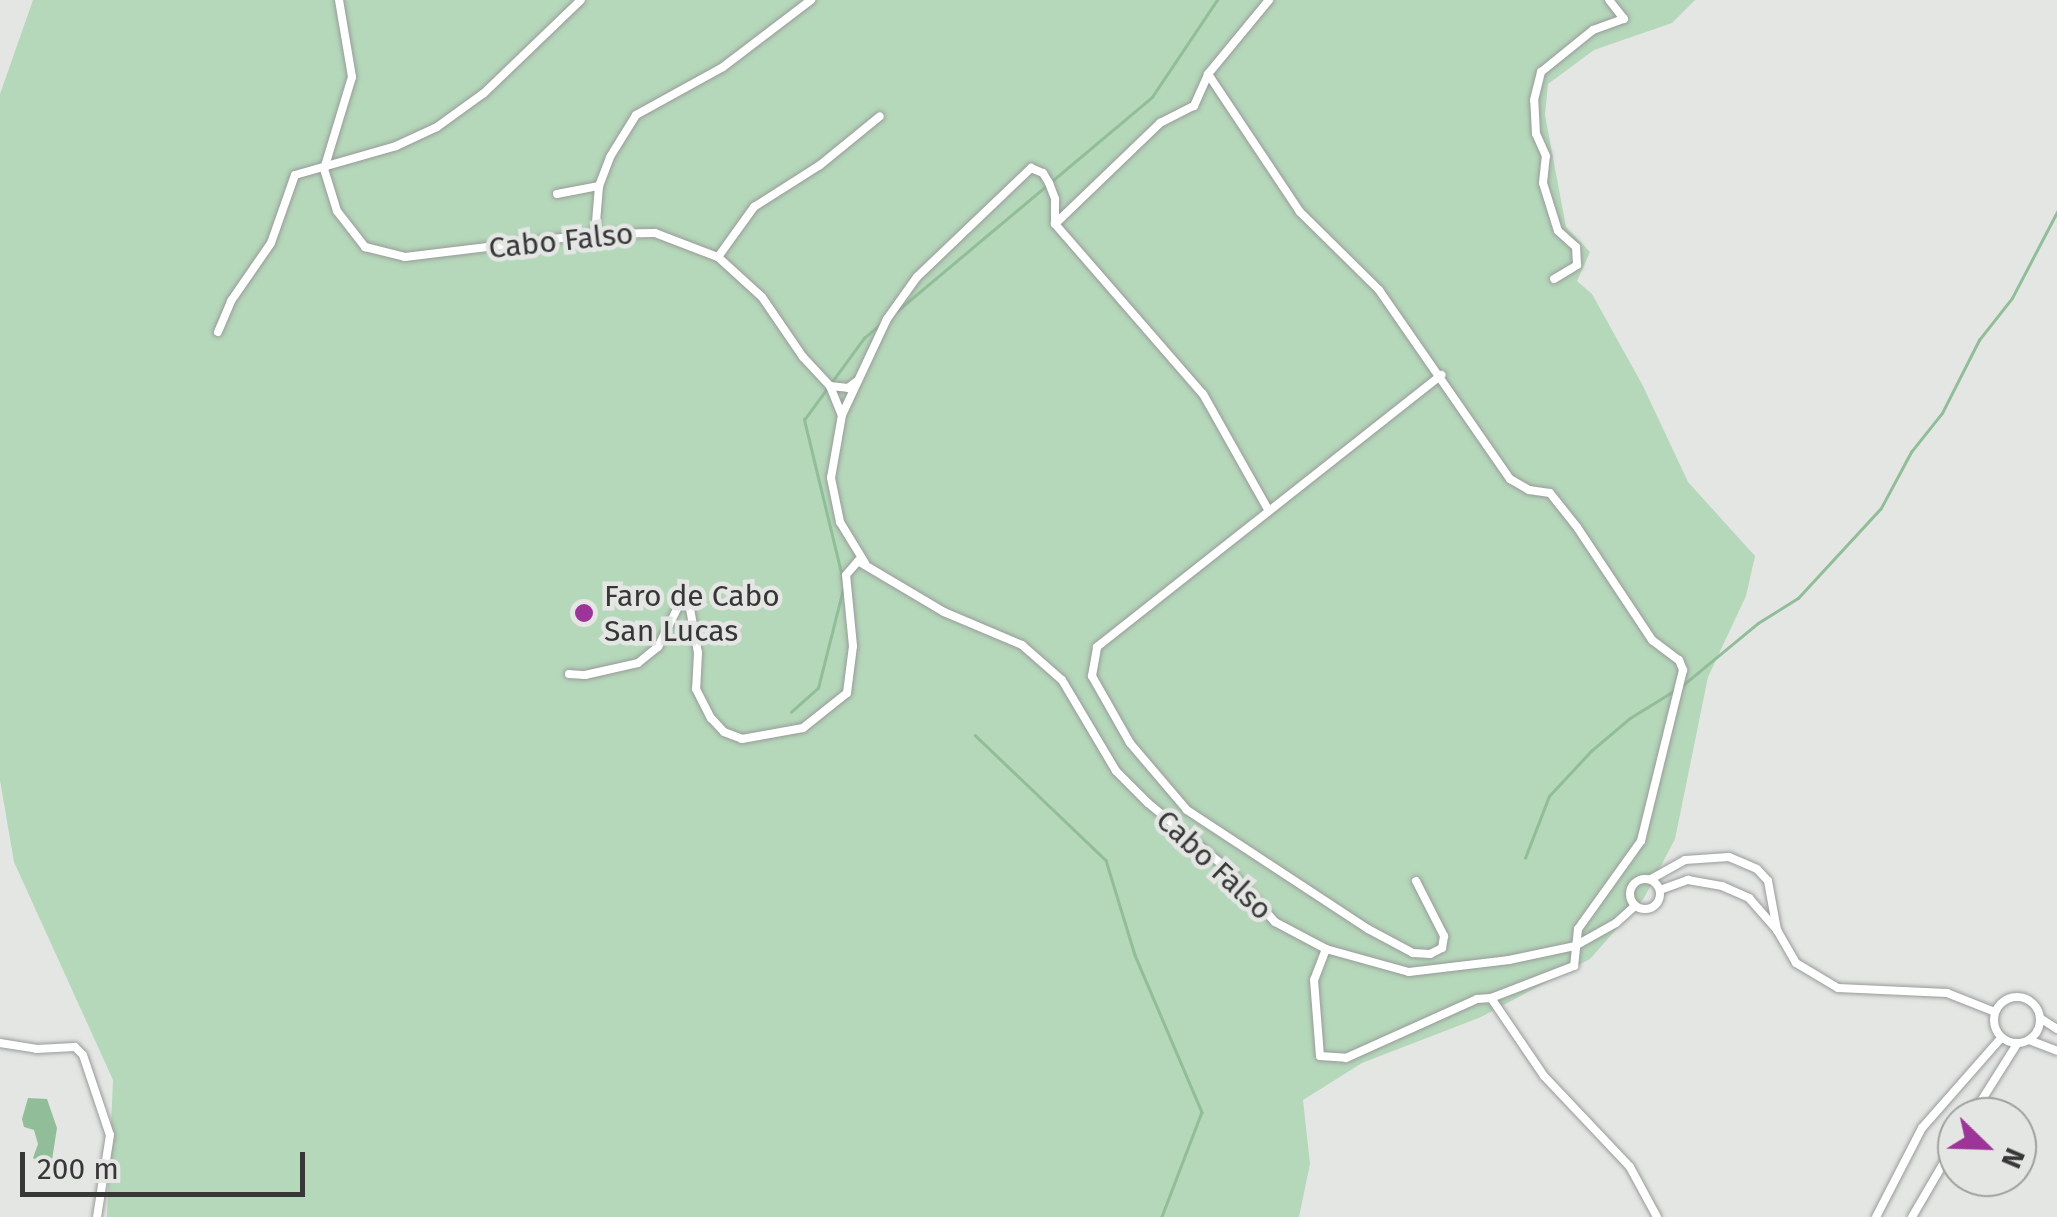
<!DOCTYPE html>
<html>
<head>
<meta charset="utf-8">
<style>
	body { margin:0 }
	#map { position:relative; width:2057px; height:1217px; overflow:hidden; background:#e4e6e4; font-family:"Fira Sans",sans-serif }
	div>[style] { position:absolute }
	.green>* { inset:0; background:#b5d7ba }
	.water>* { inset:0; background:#91be99 }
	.stream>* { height:2.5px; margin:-1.25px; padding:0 1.25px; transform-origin:1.25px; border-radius:1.25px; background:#91be99 }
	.roads { filter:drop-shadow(0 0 2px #989b99) drop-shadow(0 0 2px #989b99) }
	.minor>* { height:8px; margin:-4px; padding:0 4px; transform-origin:4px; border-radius:4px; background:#fff }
	.minor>.ring { margin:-4px; padding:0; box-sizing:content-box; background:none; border:8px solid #fff; border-radius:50% }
	.dots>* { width:28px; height:28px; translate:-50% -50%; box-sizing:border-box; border:5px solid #e4e6e4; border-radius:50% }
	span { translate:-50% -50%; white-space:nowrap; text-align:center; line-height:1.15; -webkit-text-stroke:9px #e4e6e4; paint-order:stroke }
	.street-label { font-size:30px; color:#363736 }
	.poi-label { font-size:30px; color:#363736 }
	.left { translate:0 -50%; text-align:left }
	.north { position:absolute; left:1937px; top:1097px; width:100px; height:100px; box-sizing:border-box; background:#e4e6e4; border:2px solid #9ea09e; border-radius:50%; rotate:113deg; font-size:28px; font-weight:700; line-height:40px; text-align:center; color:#363736 }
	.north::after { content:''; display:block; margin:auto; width:35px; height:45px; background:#9d3599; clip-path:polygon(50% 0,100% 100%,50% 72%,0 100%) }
	.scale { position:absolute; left:20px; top:1152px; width:285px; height:45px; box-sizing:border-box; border:5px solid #363736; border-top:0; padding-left:12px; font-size:30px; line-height:35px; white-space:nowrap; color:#363736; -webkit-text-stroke:8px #e4e6e4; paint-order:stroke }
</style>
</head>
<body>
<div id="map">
	<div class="green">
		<i style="clip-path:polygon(33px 0,1695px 0,1672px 23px,1594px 50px,1548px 84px,1545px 115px,1566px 227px,1590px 252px,1577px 281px,1592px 294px,1643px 386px,1688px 482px,1755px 556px,1746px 596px,1708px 677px,1675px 839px,1644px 898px,1590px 959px,1481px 1017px,1362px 1063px,1303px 1100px,1310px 1164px,1299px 1217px,107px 1217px,113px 1080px,14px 862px,0 780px,0 94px)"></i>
	</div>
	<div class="water">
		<i style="clip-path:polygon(28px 1098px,47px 1099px,57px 1128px,52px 1160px,40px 1176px,40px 1163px,33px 1158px,38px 1144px,34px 1130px,24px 1127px,22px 1119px)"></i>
	</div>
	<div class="stream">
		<i style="left:897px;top:311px;width:333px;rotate:-40deg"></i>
		<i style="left:1152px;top:97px;width:117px;rotate:-56.2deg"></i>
		<i style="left:843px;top:581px;width:166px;rotate:-103.6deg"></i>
		<i style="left:804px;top:420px;width:102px;rotate:-53.8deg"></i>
		<i style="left:864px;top:338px;width:25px;rotate:-40deg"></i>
		<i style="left:1683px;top:685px;width:97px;rotate:-39.6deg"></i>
		<i style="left:1758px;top:623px;width:47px;rotate:-32deg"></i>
		<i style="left:1798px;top:598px;width:122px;rotate:-47.3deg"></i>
		<i style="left:1881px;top:508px;width:64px;rotate:-61.8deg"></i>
		<i style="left:1911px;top:452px;width:50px;rotate:-51.5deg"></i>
		<i style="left:1942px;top:413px;width:82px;rotate:-63.1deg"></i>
		<i style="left:1979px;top:340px;width:53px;rotate:-51.8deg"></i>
		<i style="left:2012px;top:298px;width:97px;rotate:-62.4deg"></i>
		<i style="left:791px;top:712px;width:36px;rotate:-42deg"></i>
		<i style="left:818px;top:688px;width:102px;rotate:-75.8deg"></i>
		<i style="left:975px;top:735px;width:181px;rotate:43.7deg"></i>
		<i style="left:1106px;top:860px;width:99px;rotate:73deg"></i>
		<i style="left:1135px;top:955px;width:171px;rotate:66.9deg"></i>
		<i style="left:1202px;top:1112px;width:112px;rotate:110.9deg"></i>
		<i style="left:1525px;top:858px;width:66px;rotate:-68.8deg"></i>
		<i style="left:1549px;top:796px;width:62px;rotate:-47deg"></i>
		<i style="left:1591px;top:751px;width:51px;rotate:-40.2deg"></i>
		<i style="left:1630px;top:718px;width:55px;rotate:-31.7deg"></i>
	</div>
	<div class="roads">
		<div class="minor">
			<i style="left:339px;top:0;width:78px;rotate:80.4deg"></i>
			<i style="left:352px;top:77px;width:96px;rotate:106.9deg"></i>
			<i style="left:324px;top:169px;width:44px;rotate:72.8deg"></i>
			<i style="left:337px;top:211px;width:46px;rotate:52.1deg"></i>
			<i style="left:365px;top:247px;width:41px;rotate:14deg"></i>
			<i style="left:405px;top:257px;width:191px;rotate:-6.9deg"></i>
			<i style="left:595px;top:234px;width:60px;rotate:-1deg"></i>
			<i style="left:655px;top:233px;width:67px;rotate:20.9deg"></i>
			<i style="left:718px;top:257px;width:59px;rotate:42.3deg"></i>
			<i style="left:762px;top:297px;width:73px;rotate:55.7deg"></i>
			<i style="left:803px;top:357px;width:40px;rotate:47deg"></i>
			<i style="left:830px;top:386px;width:31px;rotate:68deg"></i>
			<i style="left:842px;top:415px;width:64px;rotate:99.9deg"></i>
			<i style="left:831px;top:478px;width:45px;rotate:78.4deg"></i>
			<i style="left:840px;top:522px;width:48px;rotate:58.6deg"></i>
			<i style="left:1208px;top:74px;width:96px;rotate:-50.5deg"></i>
			<i style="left:557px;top:194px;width:43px;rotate:-10.8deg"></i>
			<i style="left:1055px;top:224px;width:146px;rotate:-43.9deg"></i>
			<i style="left:1160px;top:123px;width:38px;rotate:-27deg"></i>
			<i style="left:1194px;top:106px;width:35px;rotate:-66deg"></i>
			<i style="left:1208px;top:74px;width:166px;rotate:56.3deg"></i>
			<i style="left:1300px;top:212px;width:111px;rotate:44.6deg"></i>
			<i style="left:1379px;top:290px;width:230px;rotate:55.3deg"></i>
			<i style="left:1510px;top:479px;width:22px;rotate:30deg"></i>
			<i style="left:1529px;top:490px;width:21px;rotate:8deg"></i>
			<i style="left:1550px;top:493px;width:43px;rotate:51.5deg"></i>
			<i style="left:1577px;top:527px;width:136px;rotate:56.4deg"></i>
			<i style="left:1652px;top:640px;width:34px;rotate:37deg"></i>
			<i style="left:1679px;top:660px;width:11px;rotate:68deg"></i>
			<i style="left:1683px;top:670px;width:176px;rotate:103.8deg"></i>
			<i style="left:1641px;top:841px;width:108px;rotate:125.6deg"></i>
			<i style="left:1578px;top:929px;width:37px;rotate:96deg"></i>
			<i style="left:1574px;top:966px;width:89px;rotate:158.9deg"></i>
			<i style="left:595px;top:234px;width:48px;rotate:-85.2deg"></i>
			<i style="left:599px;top:186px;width:31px;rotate:-69deg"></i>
			<i style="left:610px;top:157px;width:49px;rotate:-58.2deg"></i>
			<i style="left:636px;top:115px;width:99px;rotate:-28.9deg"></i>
			<i style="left:723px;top:67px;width:111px;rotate:-37.3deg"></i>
			<i style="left:718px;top:257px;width:62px;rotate:-54.2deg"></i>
			<i style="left:754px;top:207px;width:78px;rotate:-32.5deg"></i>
			<i style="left:820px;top:165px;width:77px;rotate:-39.2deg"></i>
			<i style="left:1554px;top:279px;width:27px;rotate:-31deg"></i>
			<i style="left:1577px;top:265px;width:18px;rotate:-93deg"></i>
			<i style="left:1576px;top:247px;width:24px;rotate:-138deg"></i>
			<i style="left:1558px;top:231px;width:50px;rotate:-107.4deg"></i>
			<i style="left:1543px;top:183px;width:27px;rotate:-84deg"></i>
			<i style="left:1546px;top:156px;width:24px;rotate:-114deg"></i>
			<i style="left:1536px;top:134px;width:34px;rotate:-93deg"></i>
			<i style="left:1534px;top:100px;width:29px;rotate:-76deg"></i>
			<i style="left:1541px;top:72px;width:67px;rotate:-38.9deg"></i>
			<i style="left:1593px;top:30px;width:33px;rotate:-20deg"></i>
			<i style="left:1624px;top:19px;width:24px;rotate:-128deg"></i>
			<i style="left:218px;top:332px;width:34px;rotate:-67deg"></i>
			<i style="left:231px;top:301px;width:70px;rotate:-55.4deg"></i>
			<i style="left:271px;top:243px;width:72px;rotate:-70.6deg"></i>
			<i style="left:295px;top:175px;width:105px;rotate:-16deg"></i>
			<i style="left:396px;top:146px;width:45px;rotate:-24.9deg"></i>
			<i style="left:437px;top:127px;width:58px;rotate:-35.9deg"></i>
			<i style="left:484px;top:93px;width:134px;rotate:-43.8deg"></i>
			<i style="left:830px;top:386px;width:18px;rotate:6deg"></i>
			<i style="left:848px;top:388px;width:10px;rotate:-37deg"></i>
			<i style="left:842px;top:415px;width:106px;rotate:-64.9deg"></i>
			<i style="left:887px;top:319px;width:52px;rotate:-54.5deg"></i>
			<i style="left:917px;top:277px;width:158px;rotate:-43.7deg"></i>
			<i style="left:1031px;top:168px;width:13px;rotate:23deg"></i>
			<i style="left:1043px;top:173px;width:12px;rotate:59deg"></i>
			<i style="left:1049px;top:183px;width:17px;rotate:69deg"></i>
			<i style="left:1055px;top:199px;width:25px;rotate:90deg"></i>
			<i style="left:1055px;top:224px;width:225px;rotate:49deg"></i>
			<i style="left:1203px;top:394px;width:134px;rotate:60.6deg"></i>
			<i style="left:569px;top:674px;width:16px;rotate:4deg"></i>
			<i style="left:585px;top:675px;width:54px;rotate:-12.8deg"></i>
			<i style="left:638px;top:663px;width:26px;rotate:-39deg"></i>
			<i style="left:658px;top:647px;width:47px;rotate:-63.4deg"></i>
			<i style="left:679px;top:605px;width:10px;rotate:-11deg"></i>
			<i style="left:689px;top:603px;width:51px;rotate:79.8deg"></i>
			<i style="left:698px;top:653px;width:36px;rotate:93deg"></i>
			<i style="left:696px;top:689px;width:33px;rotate:63deg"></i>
			<i style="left:711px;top:718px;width:19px;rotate:47deg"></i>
			<i style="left:724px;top:732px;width:19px;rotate:21deg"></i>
			<i style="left:742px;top:739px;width:62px;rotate:-10.2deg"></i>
			<i style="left:803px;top:728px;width:56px;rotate:-38.5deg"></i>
			<i style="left:847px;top:693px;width:47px;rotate:-82.7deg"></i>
			<i style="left:853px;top:646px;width:71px;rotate:-95.6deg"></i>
			<i style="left:846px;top:575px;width:18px;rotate:-49deg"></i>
			<i style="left:858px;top:561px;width:100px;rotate:30.7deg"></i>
			<i style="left:944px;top:612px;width:85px;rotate:22.9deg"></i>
			<i style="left:1022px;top:645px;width:53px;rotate:41.2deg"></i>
			<i style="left:1062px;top:680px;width:106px;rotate:59.3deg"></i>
			<i style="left:1116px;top:771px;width:45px;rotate:45deg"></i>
			<i style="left:1148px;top:803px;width:107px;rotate:39.7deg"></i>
			<i style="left:1230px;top:871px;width:68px;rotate:48.6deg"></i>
			<i style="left:1275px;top:922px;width:58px;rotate:27.9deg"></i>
			<i style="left:1326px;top:949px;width:86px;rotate:15.5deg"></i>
			<i style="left:1409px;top:972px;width:101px;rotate:-6.8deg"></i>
			<i style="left:1509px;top:960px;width:67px;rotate:-12deg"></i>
			<i style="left:1575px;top:946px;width:47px;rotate:-29.3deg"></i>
			<i style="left:1616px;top:923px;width:25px;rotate:-42deg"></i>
			<i class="ring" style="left:1630px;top:879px;width:22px;height:22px"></i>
			<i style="left:1651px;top:879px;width:39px;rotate:-29deg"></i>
			<i style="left:1685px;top:860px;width:44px;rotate:-3.9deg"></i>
			<i style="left:1729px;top:857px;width:30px;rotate:23deg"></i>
			<i style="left:1757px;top:869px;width:16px;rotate:47deg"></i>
			<i style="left:1768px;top:881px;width:50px;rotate:79.6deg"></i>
			<i style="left:1416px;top:881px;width:62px;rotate:63deg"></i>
			<i style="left:1444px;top:936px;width:12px;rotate:99deg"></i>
			<i style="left:1442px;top:948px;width:13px;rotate:153deg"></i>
			<i style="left:1430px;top:954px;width:17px;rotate:-177deg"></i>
			<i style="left:1413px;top:953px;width:51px;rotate:-151.9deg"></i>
			<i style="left:1368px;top:929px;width:217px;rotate:-146.7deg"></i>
			<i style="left:1187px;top:810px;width:88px;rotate:-130.4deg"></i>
			<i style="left:1130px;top:743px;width:77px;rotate:-119.6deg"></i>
			<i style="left:1092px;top:676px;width:29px;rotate:-80deg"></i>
			<i style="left:1097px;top:647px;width:439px;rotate:-38.3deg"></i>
			<i style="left:1660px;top:890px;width:30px;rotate:-20deg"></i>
			<i style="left:1688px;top:880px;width:35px;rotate:10deg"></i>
			<i style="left:1722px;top:886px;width:30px;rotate:24deg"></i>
			<i style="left:1749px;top:898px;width:43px;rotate:48.8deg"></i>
			<i style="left:1777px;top:930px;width:38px;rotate:60deg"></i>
			<i style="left:1796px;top:963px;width:49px;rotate:30.8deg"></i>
			<i style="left:1838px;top:988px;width:109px;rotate:2.6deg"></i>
			<i style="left:1947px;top:993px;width:52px;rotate:21.6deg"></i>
			<i style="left:1326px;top:949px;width:33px;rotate:111deg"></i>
			<i style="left:1314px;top:980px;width:76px;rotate:85.5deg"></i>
			<i style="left:1320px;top:1056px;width:26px;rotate:4deg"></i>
			<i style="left:1346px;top:1058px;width:144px;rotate:-24.2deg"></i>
			<i style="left:1477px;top:999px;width:14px;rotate:-4deg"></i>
			<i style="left:1491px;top:998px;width:94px;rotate:55.8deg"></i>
			<i style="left:1544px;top:1076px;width:125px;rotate:46.6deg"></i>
			<i style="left:1630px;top:1167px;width:57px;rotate:61.6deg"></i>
			<i class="ring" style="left:1994px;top:997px;width:38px;height:38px"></i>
			<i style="left:2040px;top:1018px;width:20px;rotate:33deg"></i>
			<i style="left:2029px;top:1040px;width:30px;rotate:21deg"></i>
			<i style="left:0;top:1043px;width:36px;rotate:9deg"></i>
			<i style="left:36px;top:1049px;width:39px;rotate:-3deg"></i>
			<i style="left:75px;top:1047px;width:11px;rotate:45deg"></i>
			<i style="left:83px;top:1055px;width:84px;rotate:71.4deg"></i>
			<i style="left:110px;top:1135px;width:83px;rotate:99deg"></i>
			<i style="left:1971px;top:1117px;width:86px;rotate:-57.8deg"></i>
			<i style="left:1876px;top:1217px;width:100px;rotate:-62.7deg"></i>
			<i style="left:1922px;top:1128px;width:120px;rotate:-48.7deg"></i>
			<i style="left:1912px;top:1217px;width:89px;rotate:-59.7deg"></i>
		</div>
	</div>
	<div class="dots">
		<i style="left:584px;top:613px;background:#9d3599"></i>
	</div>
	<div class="street-label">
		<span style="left:561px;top:241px;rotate:-6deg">Cabo Falso</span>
		<span style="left:1214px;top:865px;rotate:43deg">Cabo Falso</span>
	</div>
	<div class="poi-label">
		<span class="left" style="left:604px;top:613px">Faro de Cabo<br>San Lucas</span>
	</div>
	<div class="north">N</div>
	<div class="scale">200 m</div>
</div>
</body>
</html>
